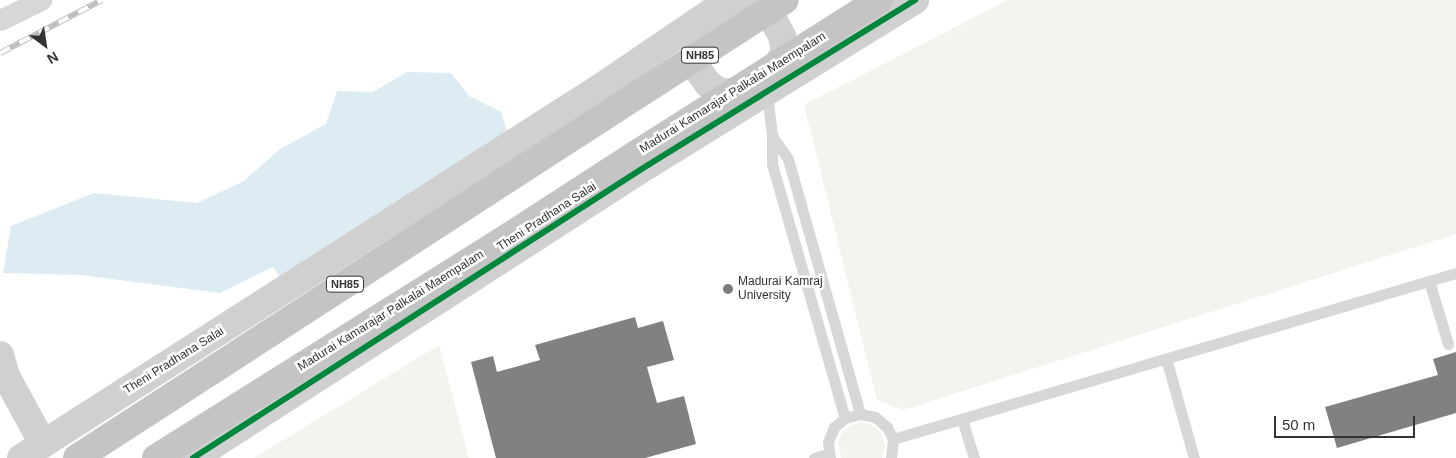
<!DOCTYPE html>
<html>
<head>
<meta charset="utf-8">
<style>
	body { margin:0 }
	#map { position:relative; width:1456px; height:458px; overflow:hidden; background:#fff; font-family:Helvetica,sans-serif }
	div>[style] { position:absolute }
	.green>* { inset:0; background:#f1f5ed }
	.water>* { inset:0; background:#ddebf3 }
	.building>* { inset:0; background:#818181 }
	.lane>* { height:11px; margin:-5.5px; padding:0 5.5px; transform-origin:5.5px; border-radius:5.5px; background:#d7d7d7 }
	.street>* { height:21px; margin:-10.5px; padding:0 10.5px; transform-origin:10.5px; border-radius:10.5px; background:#d7d7d7 }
	.secondary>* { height:28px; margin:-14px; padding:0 14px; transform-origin:14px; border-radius:14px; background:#d0d0d0 }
	.highway>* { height:28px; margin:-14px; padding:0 14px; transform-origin:14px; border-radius:14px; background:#c4c4c4 }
	.rail>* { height:5.5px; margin-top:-2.75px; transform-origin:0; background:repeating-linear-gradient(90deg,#fff 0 11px,#bebebe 0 22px); box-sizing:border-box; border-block:1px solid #bebebe }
	.highway-bridge>* { height:28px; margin:-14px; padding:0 14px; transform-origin:14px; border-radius:14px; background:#c4c4c4 }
	.cycleway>* { height:6px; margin:-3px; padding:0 3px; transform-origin:3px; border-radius:3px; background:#00873e }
	.dots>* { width:14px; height:14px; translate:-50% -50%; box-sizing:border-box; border:2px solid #fff; border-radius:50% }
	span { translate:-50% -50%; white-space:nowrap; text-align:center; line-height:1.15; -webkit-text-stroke:5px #fff; paint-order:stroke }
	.shield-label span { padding:1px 4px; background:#fff; border:1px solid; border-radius:4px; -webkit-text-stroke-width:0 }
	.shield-label { font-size:11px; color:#333; font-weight:700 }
	.street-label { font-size:12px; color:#333 }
	.poi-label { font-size:12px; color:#333 }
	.left { translate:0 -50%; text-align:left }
	.north { position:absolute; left:20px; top:20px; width:50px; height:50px; -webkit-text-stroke:4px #fff; paint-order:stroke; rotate:149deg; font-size:14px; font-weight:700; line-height:20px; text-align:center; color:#333 }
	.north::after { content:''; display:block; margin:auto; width:18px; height:22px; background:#333; clip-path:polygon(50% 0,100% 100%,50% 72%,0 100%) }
	.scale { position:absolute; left:1274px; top:416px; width:141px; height:22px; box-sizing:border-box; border:2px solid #333; border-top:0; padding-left:6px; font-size:15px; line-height:18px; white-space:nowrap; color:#333; -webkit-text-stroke:4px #fff; paint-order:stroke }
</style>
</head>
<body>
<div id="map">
	<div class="green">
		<i style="clip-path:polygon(1008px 0,1456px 0,1456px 234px,903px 410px,877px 400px,804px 105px)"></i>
		<i style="clip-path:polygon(439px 345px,469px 458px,254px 458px)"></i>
		<i style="clip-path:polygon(861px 422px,872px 425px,881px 432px,885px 447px,882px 458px,841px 458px,838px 442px,842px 432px,851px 425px)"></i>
	</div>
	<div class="water">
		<i style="clip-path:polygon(407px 72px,451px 73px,469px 96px,501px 112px,508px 133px,280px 277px,273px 267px,220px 293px,81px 275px,3px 273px,11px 226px,94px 193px,197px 203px,244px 181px,280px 149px,326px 124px,337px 91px,373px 92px)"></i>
	</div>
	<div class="building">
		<i style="clip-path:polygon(635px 317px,638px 328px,663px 321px,674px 360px,647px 367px,657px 403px,684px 396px,696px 444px,645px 458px,496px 458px,471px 362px,493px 356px,497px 372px,540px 360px,535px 345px)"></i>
		<i style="clip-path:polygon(1456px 352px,1456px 413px,1337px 448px,1325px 407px,1438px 375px,1433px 359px)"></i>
	</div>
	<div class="lane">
		<i style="left:767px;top:93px;width:43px;rotate:83.4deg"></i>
		<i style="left:772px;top:136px;width:28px;rotate:90deg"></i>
		<i style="left:772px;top:164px;width:264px;rotate:74deg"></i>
		<i style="left:772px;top:136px;width:28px;rotate:55deg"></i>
		<i style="left:788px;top:159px;width:265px;rotate:74.2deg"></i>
		<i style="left:1429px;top:281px;width:66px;rotate:73.2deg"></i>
		<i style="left:1166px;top:358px;width:104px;rotate:74.4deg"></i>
		<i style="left:962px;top:419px;width:41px;rotate:72.9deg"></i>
		<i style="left:893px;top:439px;width:587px;rotate:-16.43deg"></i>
		<i style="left:814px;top:458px;width:15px;rotate:-16deg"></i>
		<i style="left:830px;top:458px;width:16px;rotate:-97deg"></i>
		<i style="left:828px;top:442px;width:16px;rotate:-68deg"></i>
		<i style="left:834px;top:427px;width:14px;rotate:-39deg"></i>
		<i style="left:845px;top:418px;width:16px;rotate:-15deg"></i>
		<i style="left:860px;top:414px;width:15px;rotate:11deg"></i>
		<i style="left:875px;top:417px;width:16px;rotate:40deg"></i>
		<i style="left:887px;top:427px;width:13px;rotate:63deg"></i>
		<i style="left:893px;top:439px;width:19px;rotate:96deg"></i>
	</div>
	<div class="street">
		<i style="left:0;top:20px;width:46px;rotate:-26deg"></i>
	</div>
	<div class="secondary">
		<i style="left:746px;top:12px;width:18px;rotate:6deg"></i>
		<i style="left:764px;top:14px;width:14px;rotate:39deg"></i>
		<i style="left:775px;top:23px;width:15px;rotate:62deg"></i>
		<i style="left:782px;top:36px;width:15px;rotate:79deg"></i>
		<i style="left:785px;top:51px;width:17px;rotate:118deg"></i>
		<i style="left:777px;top:66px;width:24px;rotate:138deg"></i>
		<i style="left:759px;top:82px;width:23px;rotate:155deg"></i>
		<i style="left:738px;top:92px;width:18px;rotate:180deg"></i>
		<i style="left:720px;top:92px;width:14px;rotate:-146deg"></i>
		<i style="left:708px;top:84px;width:16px;rotate:-125deg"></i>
		<i style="left:699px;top:71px;width:15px;rotate:-106deg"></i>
		<i style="left:695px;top:57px;width:21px;rotate:-67deg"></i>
		<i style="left:703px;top:38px;width:23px;rotate:-40deg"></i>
		<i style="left:721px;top:23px;width:27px;rotate:-24deg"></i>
		<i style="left:0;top:355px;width:22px;rotate:74deg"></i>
		<i style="left:6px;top:376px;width:77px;rotate:61.4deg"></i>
		<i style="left:21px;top:458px;width:689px;rotate:-32.61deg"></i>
		<i style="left:601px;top:87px;width:155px;rotate:-34.2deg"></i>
		<i style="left:193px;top:458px;width:541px;rotate:-32.78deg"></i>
		<i style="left:648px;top:165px;width:314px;rotate:-31.7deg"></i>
	</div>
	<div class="highway">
		<i style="left:77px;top:458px;width:640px;rotate:-32.95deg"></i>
		<i style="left:156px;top:458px;width:418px;rotate:-32.1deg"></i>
		<i style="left:510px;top:236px;width:153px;rotate:-33deg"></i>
	</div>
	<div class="rail">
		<i style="left:0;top:53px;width:115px;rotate:-27.5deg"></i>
	</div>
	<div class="highway-bridge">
		<i style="left:614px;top:110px;width:203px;rotate:-32.8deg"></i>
		<i style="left:638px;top:153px;width:285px;rotate:-32.4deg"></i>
	</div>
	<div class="cycleway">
		<i style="left:193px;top:458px;width:541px;rotate:-32.78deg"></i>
		<i style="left:648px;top:165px;width:314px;rotate:-31.7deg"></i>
	</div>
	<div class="dots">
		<i style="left:728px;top:289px;background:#7a7a7a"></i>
	</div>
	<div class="shield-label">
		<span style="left:700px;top:55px">NH85</span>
		<span style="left:345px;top:284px">NH85</span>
	</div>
	<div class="street-label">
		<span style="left:733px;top:93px;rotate:-32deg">Madurai Kamarajar Palkalai Maempalam</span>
		<span style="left:547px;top:217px;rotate:-33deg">Theni Pradhana Salai</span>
		<span style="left:391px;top:311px;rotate:-32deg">Madurai Kamarajar Palkalai Maempalam</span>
		<span style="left:174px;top:361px;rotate:-32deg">Theni Pradhana Salai</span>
	</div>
	<div class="poi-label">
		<span class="left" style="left:738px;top:289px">Madurai Kamraj<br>University</span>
	</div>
	<div class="north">N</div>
	<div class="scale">50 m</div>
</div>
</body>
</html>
